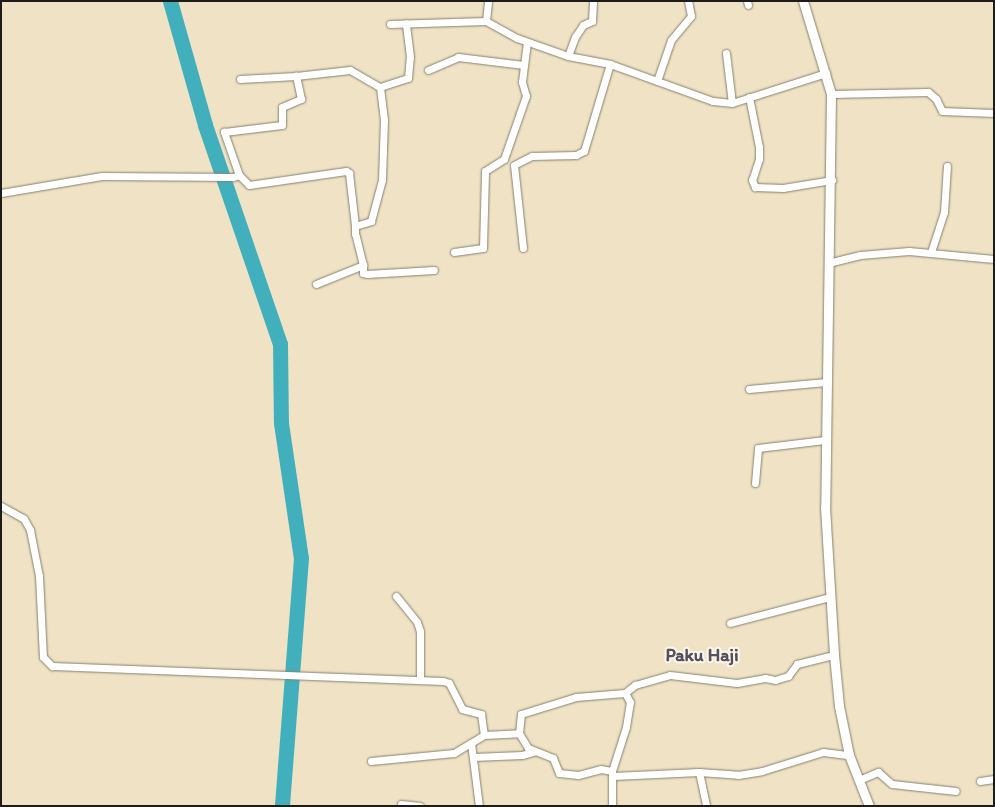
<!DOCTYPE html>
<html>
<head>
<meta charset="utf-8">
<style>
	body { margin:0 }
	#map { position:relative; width:995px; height:807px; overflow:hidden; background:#f0e3c5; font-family:Itim,sans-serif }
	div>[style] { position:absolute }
	.river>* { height:15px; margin:-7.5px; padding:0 7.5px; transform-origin:7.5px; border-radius:7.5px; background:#41b0bc }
	.roads { filter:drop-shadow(0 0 1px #868070) drop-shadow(0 0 1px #868070) }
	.minor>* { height:7px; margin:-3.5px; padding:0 3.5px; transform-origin:3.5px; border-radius:3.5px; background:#fff }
	.tertiary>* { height:9px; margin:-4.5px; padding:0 4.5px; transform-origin:4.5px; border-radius:4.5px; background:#fff }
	span { translate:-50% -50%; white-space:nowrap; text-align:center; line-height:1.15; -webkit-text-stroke:4px #fbf7ec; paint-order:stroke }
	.quarter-label { font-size:18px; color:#564f5e; font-weight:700 }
	.frame { position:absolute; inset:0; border:2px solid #1c1c1c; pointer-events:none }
</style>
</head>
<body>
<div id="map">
	<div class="river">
		<i style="left:170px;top:1px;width:129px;rotate:74.2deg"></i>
		<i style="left:205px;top:125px;width:231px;rotate:71.1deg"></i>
		<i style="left:280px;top:344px;width:79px;rotate:89.3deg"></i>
		<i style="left:281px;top:423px;width:136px;rotate:81.6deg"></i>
		<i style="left:301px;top:558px;width:249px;rotate:94.4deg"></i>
	</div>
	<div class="roads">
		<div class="minor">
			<i style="left:747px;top:1px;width:4px;rotate:76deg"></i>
			<i style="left:486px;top:21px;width:20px;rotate:-84deg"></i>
			<i style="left:390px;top:24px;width:96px;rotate:-1.8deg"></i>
			<i style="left:486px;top:21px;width:35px;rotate:29deg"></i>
			<i style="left:517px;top:38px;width:54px;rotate:19.4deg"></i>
			<i style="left:568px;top:56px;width:43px;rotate:10.8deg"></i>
			<i style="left:610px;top:64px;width:109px;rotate:19.8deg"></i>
			<i style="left:713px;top:101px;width:19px;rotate:6deg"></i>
			<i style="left:732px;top:103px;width:99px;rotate:-17.7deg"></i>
			<i style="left:726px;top:53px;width:50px;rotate:83.2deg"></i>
			<i style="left:568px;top:56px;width:20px;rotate:-70deg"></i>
			<i style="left:575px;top:37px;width:14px;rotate:-56deg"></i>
			<i style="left:583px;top:25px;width:10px;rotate:-24deg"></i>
			<i style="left:592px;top:21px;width:20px;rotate:-87deg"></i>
			<i style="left:428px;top:70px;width:33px;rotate:-23deg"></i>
			<i style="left:458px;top:57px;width:66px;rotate:6.9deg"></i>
			<i style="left:240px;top:79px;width:56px;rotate:-3.1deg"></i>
			<i style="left:657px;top:81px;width:43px;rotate:-71.1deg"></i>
			<i style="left:671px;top:40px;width:31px;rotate:-50deg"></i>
			<i style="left:691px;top:16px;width:15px;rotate:-101deg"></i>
			<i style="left:831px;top:94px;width:97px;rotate:-1.2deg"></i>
			<i style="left:928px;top:92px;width:11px;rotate:41deg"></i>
			<i style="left:936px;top:99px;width:13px;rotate:63deg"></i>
			<i style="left:942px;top:111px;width:52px;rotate:2.2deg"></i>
			<i style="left:749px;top:97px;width:51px;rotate:78.7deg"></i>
			<i style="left:759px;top:147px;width:12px;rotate:90deg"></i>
			<i style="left:759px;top:159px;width:22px;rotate:108deg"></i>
			<i style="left:752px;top:180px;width:8px;rotate:67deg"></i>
			<i style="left:755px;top:187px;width:28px;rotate:2deg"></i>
			<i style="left:783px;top:188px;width:50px;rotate:-9.3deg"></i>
			<i style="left:239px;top:175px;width:14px;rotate:45deg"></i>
			<i style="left:249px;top:185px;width:98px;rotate:-8.2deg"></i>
			<i style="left:346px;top:171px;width:4px;rotate:34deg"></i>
			<i style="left:349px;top:173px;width:53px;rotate:83.5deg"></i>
			<i style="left:1px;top:193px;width:102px;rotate:-9.6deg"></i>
			<i style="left:102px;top:176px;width:131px;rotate:0.4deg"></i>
			<i style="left:233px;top:177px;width:6px;rotate:-18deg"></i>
			<i style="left:239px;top:175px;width:46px;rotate:-109.2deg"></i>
			<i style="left:224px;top:132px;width:58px;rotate:-6.9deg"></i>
			<i style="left:282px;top:125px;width:18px;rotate:-90deg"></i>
			<i style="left:282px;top:107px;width:21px;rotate:-23deg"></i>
			<i style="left:301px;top:99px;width:24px;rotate:-102deg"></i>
			<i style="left:296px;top:76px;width:54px;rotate:-6.3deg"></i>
			<i style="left:350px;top:70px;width:34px;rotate:30deg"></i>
			<i style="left:523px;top:248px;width:83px;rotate:-96.2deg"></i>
			<i style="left:514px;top:165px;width:20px;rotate:-27deg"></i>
			<i style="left:532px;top:156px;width:44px;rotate:-1.3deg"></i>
			<i style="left:576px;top:155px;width:9px;rotate:-27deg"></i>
			<i style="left:584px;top:151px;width:91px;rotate:-73.4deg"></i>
			<i style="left:454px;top:252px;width:29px;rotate:-8deg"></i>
			<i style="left:483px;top:248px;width:77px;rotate:-88.5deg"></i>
			<i style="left:485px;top:171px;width:22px;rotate:-32deg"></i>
			<i style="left:504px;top:159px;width:67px;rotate:-70.8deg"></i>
			<i style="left:526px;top:96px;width:15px;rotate:-106deg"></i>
			<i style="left:522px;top:82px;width:40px;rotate:-82.9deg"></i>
			<i style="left:931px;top:252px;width:42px;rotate:-72deg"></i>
			<i style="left:944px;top:212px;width:46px;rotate:-86.3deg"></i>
			<i style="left:828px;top:263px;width:33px;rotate:-14deg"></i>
			<i style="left:860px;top:255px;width:49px;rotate:-4.7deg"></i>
			<i style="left:909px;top:251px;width:85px;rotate:5.4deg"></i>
			<i style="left:363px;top:265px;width:8px;rotate:90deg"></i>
			<i style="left:363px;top:273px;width:4px;rotate:14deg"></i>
			<i style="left:367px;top:274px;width:67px;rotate:-3.4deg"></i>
			<i style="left:316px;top:284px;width:51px;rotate:-22deg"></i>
			<i style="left:363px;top:265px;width:32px;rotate:-104deg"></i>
			<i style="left:355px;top:234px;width:8px;rotate:-90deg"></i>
			<i style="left:355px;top:226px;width:17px;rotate:-17deg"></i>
			<i style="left:371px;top:221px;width:42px;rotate:-75deg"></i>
			<i style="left:382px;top:180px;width:60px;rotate:-88.1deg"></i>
			<i style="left:384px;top:120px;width:33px;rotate:-97deg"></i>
			<i style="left:380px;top:87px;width:29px;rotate:-18deg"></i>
			<i style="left:408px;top:78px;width:21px;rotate:-85deg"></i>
			<i style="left:410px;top:57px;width:34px;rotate:-97deg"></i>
			<i style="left:749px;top:389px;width:77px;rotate:-5.2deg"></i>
			<i style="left:755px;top:483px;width:35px;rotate:-85deg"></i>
			<i style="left:758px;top:448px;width:67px;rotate:-6.8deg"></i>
			<i style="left:1px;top:506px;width:26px;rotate:29deg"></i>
			<i style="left:24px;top:519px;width:13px;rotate:61deg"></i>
			<i style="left:30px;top:530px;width:47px;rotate:78.9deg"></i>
			<i style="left:39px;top:576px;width:81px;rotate:87.2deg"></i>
			<i style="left:43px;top:657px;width:13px;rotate:45deg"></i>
			<i style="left:52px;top:666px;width:391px;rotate:2.2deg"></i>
			<i style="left:443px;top:681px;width:6px;rotate:18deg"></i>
			<i style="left:449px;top:683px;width:29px;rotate:63deg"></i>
			<i style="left:462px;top:709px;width:20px;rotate:15deg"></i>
			<i style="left:481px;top:714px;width:21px;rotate:82deg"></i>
			<i style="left:396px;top:596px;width:33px;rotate:51deg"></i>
			<i style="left:417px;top:622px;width:9px;rotate:72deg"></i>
			<i style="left:420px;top:631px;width:49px;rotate:90deg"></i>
			<i style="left:730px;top:623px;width:103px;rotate:-14.6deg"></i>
			<i style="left:471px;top:743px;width:64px;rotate:82.8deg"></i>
			<i style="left:473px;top:757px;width:49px;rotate:-2.3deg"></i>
			<i style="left:522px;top:755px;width:11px;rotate:-15deg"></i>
			<i style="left:371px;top:761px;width:83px;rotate:-5.5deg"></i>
			<i style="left:454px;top:753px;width:35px;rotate:-31deg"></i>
			<i style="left:484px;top:735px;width:35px;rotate:-3deg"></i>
			<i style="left:612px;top:771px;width:46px;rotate:-72.3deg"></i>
			<i style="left:626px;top:727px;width:25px;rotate:-81deg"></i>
			<i style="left:630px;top:702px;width:10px;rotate:-119deg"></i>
			<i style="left:699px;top:772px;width:35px;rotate:78deg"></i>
			<i style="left:613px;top:776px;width:86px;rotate:-2.7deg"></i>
			<i style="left:699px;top:772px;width:39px;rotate:4deg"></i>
			<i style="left:738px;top:775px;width:24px;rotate:-9deg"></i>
			<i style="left:762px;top:771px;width:64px;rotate:-17.3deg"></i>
			<i style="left:823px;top:752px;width:26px;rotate:7deg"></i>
			<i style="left:859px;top:780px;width:21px;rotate:-23deg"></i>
			<i style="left:878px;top:772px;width:18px;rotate:41deg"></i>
			<i style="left:892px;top:784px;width:64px;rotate:6.2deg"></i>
			<i style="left:980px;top:781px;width:14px;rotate:-8deg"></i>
			<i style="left:401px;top:804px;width:19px;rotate:6deg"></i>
			<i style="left:612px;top:806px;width:35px;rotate:-90deg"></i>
			<i style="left:612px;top:771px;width:11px;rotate:-170deg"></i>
			<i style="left:601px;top:769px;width:24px;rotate:165deg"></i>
			<i style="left:578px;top:775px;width:19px;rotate:-174deg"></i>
			<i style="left:559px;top:773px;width:16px;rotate:-112deg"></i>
			<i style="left:553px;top:758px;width:27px;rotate:-158deg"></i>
			<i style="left:528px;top:748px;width:17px;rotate:-121deg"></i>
			<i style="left:519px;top:733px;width:19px;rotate:-84deg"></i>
			<i style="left:521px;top:714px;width:58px;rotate:-17.2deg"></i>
			<i style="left:576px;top:697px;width:49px;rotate:-4.7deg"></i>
			<i style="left:625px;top:693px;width:13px;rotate:-39deg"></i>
			<i style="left:635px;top:685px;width:36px;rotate:-16deg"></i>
			<i style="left:670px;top:675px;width:67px;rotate:6.8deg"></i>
			<i style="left:737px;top:683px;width:28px;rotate:-10deg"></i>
			<i style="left:765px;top:678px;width:10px;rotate:11deg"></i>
			<i style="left:775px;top:680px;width:14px;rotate:-17deg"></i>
			<i style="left:788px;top:676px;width:15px;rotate:-53deg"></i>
			<i style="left:797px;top:664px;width:38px;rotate:-14deg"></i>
		</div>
		<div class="tertiary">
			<i style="left:803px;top:1px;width:97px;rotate:73.2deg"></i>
			<i style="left:831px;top:94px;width:413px;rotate:90.8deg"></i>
			<i style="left:825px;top:507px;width:148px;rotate:86.5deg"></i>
			<i style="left:834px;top:655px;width:51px;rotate:84.4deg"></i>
			<i style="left:839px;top:706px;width:50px;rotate:78.5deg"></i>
			<i style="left:849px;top:755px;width:55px;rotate:68.6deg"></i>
		</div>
	</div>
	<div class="quarter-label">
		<span style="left:702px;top:655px">Paku Haji</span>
	</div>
	<div class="frame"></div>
</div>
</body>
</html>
